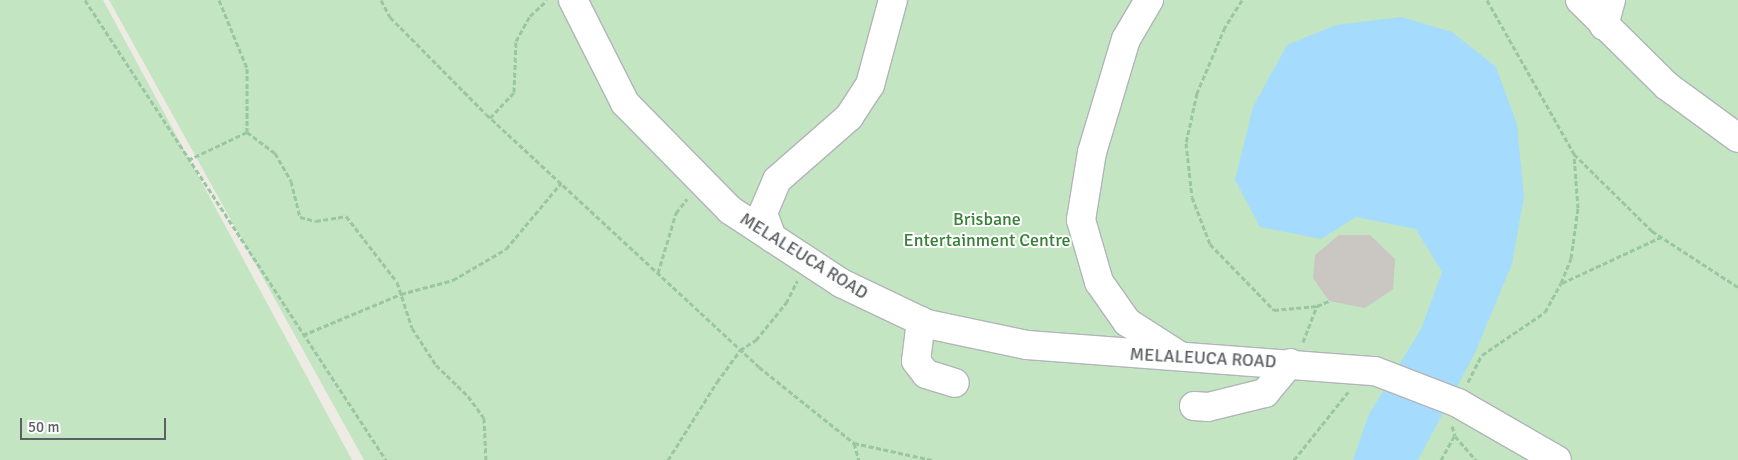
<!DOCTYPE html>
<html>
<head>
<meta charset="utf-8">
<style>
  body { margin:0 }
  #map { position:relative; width:1738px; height:460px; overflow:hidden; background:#eeebe4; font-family:Signika,sans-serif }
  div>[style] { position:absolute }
  .green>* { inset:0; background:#c3e5c1 }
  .water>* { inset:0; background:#a5dcfd }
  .building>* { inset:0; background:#cac6c1 }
  .path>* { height:3px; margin-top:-1.5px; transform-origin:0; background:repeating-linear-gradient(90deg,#9ac6a4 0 5px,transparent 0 7.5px) }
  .roads { filter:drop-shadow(1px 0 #b1b5b9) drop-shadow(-1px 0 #b1b5b9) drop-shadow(0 1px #b1b5b9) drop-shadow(0 -1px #b1b5b9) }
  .minor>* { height:28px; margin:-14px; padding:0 14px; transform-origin:14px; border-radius:14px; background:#fff }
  span { translate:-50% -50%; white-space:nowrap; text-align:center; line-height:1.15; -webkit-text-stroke:4px #fff; paint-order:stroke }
  .park-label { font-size:18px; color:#378136 }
  .street-label { font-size:18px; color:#5c6064 }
  .scale { position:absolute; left:20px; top:418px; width:146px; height:22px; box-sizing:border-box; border:2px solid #5c6064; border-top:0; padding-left:6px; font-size:15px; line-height:18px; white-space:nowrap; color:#5c6064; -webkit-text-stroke:4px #fff; paint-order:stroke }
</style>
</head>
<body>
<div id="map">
  <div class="green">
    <i style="clip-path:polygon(0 0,103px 0,352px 460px,0 460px)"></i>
    <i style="clip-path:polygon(109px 0,1738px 0,1738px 460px,364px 460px)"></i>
  </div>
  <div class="water">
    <i style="clip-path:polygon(1401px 17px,1452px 32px,1496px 67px,1517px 124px,1524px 197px,1512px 264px,1475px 353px,1418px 460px,1353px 460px,1369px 414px,1421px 329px,1442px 272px,1416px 229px,1356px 217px,1321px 239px,1260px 227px,1235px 180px,1253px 107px,1287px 45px,1336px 25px)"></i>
  </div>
  <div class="building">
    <i style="clip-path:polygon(1339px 235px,1370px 235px,1395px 259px,1393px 289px,1365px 308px,1329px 301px,1313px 278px,1315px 255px)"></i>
  </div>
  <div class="path">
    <i style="left:85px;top:0;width:550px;rotate:56.8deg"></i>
    <i style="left:219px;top:0;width:74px;rotate:67.6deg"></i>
    <i style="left:247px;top:68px;width:64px;rotate:90deg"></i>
    <i style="left:247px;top:132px;width:35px;rotate:37deg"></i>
    <i style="left:275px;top:153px;width:32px;rotate:60deg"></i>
    <i style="left:291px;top:181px;width:37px;rotate:76deg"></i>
    <i style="left:300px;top:217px;width:16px;rotate:14deg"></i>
    <i style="left:316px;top:221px;width:30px;rotate:-9deg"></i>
    <i style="left:346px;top:216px;width:83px;rotate:52.3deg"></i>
    <i style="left:397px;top:282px;width:48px;rotate:71.9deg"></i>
    <i style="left:412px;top:328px;width:44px;rotate:57deg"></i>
    <i style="left:436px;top:365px;width:45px;rotate:44.1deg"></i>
    <i style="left:468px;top:396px;width:27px;rotate:54deg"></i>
    <i style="left:484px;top:418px;width:42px;rotate:87.3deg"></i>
    <i style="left:381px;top:0;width:19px;rotate:62deg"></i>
    <i style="left:390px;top:17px;width:136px;rotate:45.3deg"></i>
    <i style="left:486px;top:114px;width:372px;rotate:42.8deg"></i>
    <i style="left:759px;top:367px;width:122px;rotate:38.7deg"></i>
    <i style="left:854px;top:443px;width:80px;rotate:12.3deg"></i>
    <i style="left:1242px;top:0;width:32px;rotate:122deg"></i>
    <i style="left:1225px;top:27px;width:72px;rotate:113deg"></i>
    <i style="left:1197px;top:93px;width:51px;rotate:102.4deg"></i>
    <i style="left:1186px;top:143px;width:54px;rotate:83.7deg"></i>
    <i style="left:1192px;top:197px;width:50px;rotate:69deg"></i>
    <i style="left:1210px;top:244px;width:92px;rotate:45.9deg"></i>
    <i style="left:1274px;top:310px;width:43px;rotate:-5.3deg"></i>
    <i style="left:1487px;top:0;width:177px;rotate:60.5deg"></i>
    <i style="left:1574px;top:154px;width:110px;rotate:44.6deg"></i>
    <i style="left:1652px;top:231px;width:103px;rotate:33.1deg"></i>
    <i style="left:490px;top:118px;width:35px;rotate:-47deg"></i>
    <i style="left:514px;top:92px;width:51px;rotate:-87.8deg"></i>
    <i style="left:516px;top:41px;width:29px;rotate:-61deg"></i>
    <i style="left:530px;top:16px;width:23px;rotate:-43deg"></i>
    <i style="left:188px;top:160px;width:65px;rotate:-25.4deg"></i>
    <i style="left:658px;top:273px;width:63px;rotate:-73.3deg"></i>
    <i style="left:676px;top:213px;width:18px;rotate:-52deg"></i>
    <i style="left:1562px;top:283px;width:109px;rotate:-24.9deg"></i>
    <i style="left:303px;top:335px;width:106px;rotate:-22.7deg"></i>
    <i style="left:401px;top:294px;width:54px;rotate:-15.1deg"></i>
    <i style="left:453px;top:280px;width:61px;rotate:-30.3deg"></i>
    <i style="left:506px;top:249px;width:86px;rotate:-50.2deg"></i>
    <i style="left:1303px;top:342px;width:39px;rotate:-69deg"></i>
    <i style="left:1317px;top:306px;width:13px;rotate:-23deg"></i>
    <i style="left:1468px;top:382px;width:30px;rotate:-63deg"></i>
    <i style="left:1482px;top:355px;width:76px;rotate:-34.3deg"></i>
    <i style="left:1545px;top:312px;width:33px;rotate:-61deg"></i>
    <i style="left:1561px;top:283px;width:27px;rotate:-68deg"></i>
    <i style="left:1571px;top:258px;width:50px;rotate:-82deg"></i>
    <i style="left:1578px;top:208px;width:53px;rotate:-94.3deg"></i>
    <i style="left:1452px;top:426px;width:10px;rotate:73deg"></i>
    <i style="left:1455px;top:436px;width:32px;rotate:49deg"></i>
    <i style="left:854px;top:443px;width:18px;rotate:74deg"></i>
    <i style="left:668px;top:460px;width:92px;rotate:-57.9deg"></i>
    <i style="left:717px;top:382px;width:39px;rotate:-54deg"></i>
    <i style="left:740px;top:350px;width:19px;rotate:-32deg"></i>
    <i style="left:756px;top:340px;width:48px;rotate:-51deg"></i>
    <i style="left:786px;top:303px;width:25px;rotate:-63deg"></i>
    <i style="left:1294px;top:460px;width:87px;rotate:-51.5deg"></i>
    <i style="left:1441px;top:460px;width:29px;rotate:-61deg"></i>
  </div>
  <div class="roads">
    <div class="minor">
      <i style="left:573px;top:0;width:115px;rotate:63.2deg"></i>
      <i style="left:625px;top:103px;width:150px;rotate:45.5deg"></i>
      <i style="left:730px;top:210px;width:133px;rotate:33.3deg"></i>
      <i style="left:841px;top:283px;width:95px;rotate:25.5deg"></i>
      <i style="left:927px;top:324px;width:102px;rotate:11.9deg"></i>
      <i style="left:1027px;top:345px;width:349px;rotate:4.3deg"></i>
      <i style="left:1375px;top:371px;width:89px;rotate:21.1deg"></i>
      <i style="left:1458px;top:403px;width:114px;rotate:29.9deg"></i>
      <i style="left:1149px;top:0;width:45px;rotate:120.5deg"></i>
      <i style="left:1126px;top:39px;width:118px;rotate:106.7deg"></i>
      <i style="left:1092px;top:152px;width:69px;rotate:99.2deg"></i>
      <i style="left:1081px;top:220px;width:65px;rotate:73.8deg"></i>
      <i style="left:1099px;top:282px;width:49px;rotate:55deg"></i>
      <i style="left:1127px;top:322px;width:63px;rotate:32.7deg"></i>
      <i style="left:1580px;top:0;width:122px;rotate:44.7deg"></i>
      <i style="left:1667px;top:86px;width:88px;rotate:36.2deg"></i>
      <i style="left:1604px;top:26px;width:27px;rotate:-75deg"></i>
      <i style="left:772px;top:238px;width:27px;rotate:-110deg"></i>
      <i style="left:763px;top:213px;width:36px;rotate:-67deg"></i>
      <i style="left:777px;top:180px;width:96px;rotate:-41.2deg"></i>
      <i style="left:849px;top:117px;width:38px;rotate:-57deg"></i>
      <i style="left:870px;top:85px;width:88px;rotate:-74.9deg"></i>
      <i style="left:921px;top:321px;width:40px;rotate:97.1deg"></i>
      <i style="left:916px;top:361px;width:16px;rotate:52deg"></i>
      <i style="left:926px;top:374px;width:30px;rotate:17deg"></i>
      <i style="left:1194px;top:406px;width:14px;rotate:4deg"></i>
      <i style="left:1208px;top:407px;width:59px;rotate:-13.8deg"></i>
      <i style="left:1265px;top:393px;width:39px;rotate:-50deg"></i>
    </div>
  </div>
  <div class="park-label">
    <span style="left:987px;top:230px">Brisbane<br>Entertainment Centre</span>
  </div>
  <div class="street-label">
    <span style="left:804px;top:256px;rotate:32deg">MELALEUCA ROAD</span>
    <span style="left:1203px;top:358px;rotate:3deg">MELALEUCA ROAD</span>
  </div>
  <div class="scale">50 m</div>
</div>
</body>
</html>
